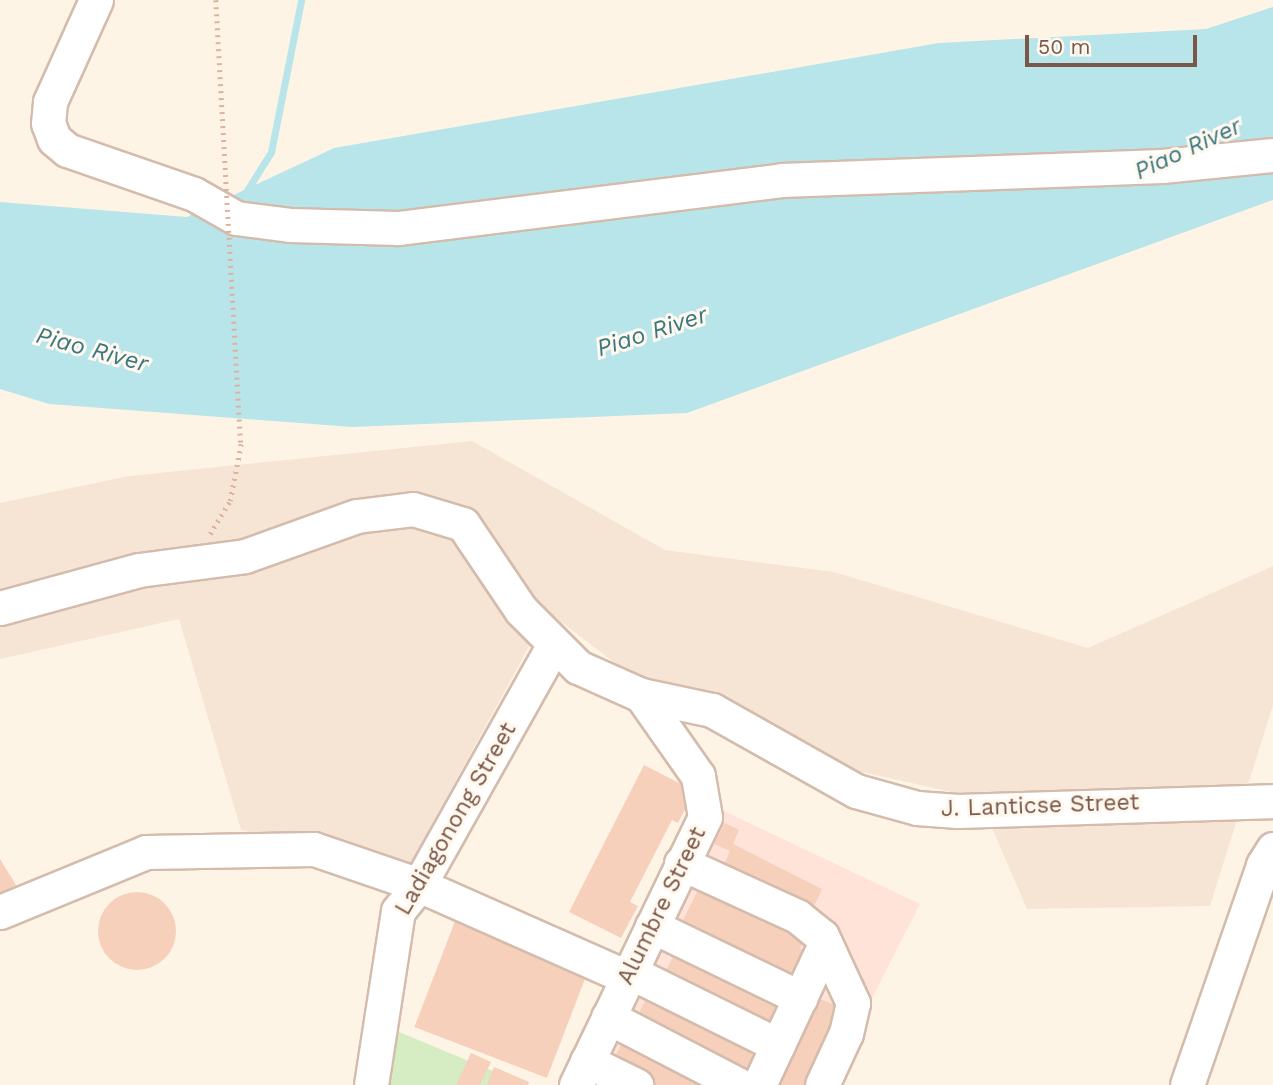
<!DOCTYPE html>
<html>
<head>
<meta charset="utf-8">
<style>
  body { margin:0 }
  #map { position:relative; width:1273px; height:1085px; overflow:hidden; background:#fef4e6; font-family:"Work Sans",sans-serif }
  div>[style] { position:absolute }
  .residential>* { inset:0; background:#f6e5d4 }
  .commercial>* { inset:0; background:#ffe3d9 }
  .green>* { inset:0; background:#d6edc3 }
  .water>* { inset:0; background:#b8e5ea }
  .stream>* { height:7px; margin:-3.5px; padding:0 3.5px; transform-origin:3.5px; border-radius:3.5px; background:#b8e5ea }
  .building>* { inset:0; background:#f6d0bb; transform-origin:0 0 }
  .round { border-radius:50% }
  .path>* { height:4.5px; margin-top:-2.25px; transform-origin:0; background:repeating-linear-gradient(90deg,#dbb39e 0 2px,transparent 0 7px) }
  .roads { filter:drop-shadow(2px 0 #d4bcad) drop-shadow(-2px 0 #d4bcad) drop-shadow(0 2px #d4bcad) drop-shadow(0 -2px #d4bcad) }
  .minor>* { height:33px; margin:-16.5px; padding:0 16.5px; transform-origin:16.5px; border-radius:16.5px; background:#fff }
  .path-bridge>* { height:4.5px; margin-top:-2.25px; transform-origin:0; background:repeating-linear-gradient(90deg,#dbb39e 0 2px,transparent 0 7px) }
  span { translate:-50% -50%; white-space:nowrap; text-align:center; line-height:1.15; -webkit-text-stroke:6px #fff8ee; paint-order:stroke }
  .street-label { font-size:23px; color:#7a5748 }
  .water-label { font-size:24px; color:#3a7881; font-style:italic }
  .scale { position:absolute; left:1025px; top:35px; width:172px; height:32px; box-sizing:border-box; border:4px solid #7a5748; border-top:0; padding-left:9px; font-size:21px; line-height:24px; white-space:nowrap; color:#7a5748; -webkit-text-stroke:5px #fff8ee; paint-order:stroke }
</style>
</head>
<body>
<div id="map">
  <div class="residential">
    <i style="clip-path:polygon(472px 441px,665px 550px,834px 572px,1088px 648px,1273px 566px,1273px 705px,1210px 906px,1027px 909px,979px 798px,835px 766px,636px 679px,548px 612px,409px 866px,241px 830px,179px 619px,0 659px,0 503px,129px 476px)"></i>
  </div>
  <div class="commercial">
    <i style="clip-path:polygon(722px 810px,920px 904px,828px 1085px,589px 1085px)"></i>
  </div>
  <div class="green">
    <i style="clip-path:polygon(392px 1029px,526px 1085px,385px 1085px)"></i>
  </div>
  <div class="water">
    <i style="clip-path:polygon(1273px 7px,1273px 200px,687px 413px,352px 427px,49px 404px,0 389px,0 202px,187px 217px,334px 148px,939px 43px,1206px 29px)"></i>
  </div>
  <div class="stream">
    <i style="left:244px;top:195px;width:51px;rotate:-57.9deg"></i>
    <i style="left:271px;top:152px;width:155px;rotate:-78.8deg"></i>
  </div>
  <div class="building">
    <i style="clip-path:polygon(644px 765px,695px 791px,678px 823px,672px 820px,630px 902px,638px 906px,621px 938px,569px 912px)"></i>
    <i style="clip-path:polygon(725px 823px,739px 830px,733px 844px,822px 889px,812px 911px,721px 872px,730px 851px,714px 844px)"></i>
    <i style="clip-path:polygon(0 859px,16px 885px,0 894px)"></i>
    <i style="clip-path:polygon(704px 878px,808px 931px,800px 948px,808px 953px,791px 985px,679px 928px)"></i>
    <i class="round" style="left:98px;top:892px;width:78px;height:78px"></i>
    <i style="left:457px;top:916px;width:142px;height:119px;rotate:21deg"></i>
    <i style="left:678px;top:947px;width:120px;height:32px;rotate:27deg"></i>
    <i style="left:651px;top:989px;width:125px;height:41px;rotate:27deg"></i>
    <i style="clip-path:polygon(818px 998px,845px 1009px,811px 1085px,779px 1085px)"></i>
    <i style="clip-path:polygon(628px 1032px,729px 1085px,656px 1085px,612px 1062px)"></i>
    <i style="clip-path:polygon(471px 1053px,491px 1062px,480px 1085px,456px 1085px)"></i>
    <i style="clip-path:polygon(494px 1067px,529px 1082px,528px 1085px,487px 1085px)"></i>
  </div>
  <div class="path">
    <i style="left:210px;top:534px;width:39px;rotate:-59deg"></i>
    <i style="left:230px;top:501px;width:58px;rotate:-79.1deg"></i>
  </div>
  <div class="roads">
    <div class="minor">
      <i style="left:96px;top:0;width:112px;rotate:114.3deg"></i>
      <i style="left:50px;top:102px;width:21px;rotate:95deg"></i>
      <i style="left:48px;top:123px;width:17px;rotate:69deg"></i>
      <i style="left:54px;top:139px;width:17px;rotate:40deg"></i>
      <i style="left:67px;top:150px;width:134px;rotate:19.1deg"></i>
      <i style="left:194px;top:194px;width:48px;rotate:29.7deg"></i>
      <i style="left:236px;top:218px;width:54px;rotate:7.4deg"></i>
      <i style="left:290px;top:225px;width:108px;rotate:1.6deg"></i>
      <i style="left:398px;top:228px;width:386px;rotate:-7.1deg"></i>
      <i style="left:781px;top:180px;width:381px;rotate:-2.1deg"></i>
      <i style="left:1162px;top:166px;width:112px;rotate:-5.7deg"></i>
      <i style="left:0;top:608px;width:144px;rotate:-15.3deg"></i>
      <i style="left:139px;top:570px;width:107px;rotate:-7.5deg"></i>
      <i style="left:245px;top:556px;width:119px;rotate:-19.7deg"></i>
      <i style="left:357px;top:516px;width:56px;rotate:-7.1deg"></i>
      <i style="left:413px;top:509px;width:52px;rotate:16.7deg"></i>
      <i style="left:463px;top:524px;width:104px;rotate:56deg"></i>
      <i style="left:521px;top:610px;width:81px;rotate:45deg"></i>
      <i style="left:578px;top:667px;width:69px;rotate:24deg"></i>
      <i style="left:641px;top:695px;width:73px;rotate:11.9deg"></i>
      <i style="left:712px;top:710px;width:165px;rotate:29.4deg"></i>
      <i style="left:856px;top:791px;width:63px;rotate:15.6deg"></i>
      <i style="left:917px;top:808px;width:41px;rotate:4.2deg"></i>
      <i style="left:958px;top:811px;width:315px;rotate:-1.8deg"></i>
      <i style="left:681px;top:863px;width:128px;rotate:24.6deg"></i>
      <i style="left:797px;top:916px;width:32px;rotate:39deg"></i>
      <i style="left:822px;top:936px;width:74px;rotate:65.2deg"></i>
      <i style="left:853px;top:1003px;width:31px;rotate:103deg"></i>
      <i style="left:846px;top:1033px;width:57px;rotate:114.8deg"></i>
      <i style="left:0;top:912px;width:158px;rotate:-22.3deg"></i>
      <i style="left:146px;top:852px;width:168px;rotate:-1deg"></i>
      <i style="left:314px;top:849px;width:111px;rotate:18.9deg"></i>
      <i style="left:419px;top:885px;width:227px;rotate:23.9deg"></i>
      <i style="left:652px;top:926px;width:165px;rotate:25.8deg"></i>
      <i style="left:630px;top:972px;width:165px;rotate:26.3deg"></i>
      <i style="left:608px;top:1017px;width:148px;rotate:27.4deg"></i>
      <i style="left:587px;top:1061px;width:55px;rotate:26.1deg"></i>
      <i style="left:371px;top:1085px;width:176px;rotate:-81.2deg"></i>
      <i style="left:398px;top:911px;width:33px;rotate:-51deg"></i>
      <i style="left:419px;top:885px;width:276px;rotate:-60.7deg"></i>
      <i style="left:576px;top:1085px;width:297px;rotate:-64.3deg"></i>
      <i style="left:705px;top:817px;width:42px;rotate:-99.7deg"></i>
      <i style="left:698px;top:776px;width:99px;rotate:-125.1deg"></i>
      <i style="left:759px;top:1085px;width:156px;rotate:-64.9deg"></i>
      <i style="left:1187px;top:1085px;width:233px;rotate:-70.9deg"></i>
      <i style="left:1263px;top:865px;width:19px;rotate:-58deg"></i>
    </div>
  </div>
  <div class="path-bridge">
    <i style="left:216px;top:0;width:445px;rotate:86.8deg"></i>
  </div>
  <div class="street-label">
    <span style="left:1040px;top:806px;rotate:-2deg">J. Lanticse Street</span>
    <span style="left:456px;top:819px;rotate:-60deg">Ladiagonong Street</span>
    <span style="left:662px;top:906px;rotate:-64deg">Alumbre Street</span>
  </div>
  <div class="water-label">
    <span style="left:1188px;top:149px;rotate:-25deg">Piao River</span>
    <span style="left:652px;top:332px;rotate:-18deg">Piao River</span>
    <span style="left:92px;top:350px;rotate:15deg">Piao River</span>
  </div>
  <div class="scale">50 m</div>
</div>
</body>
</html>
